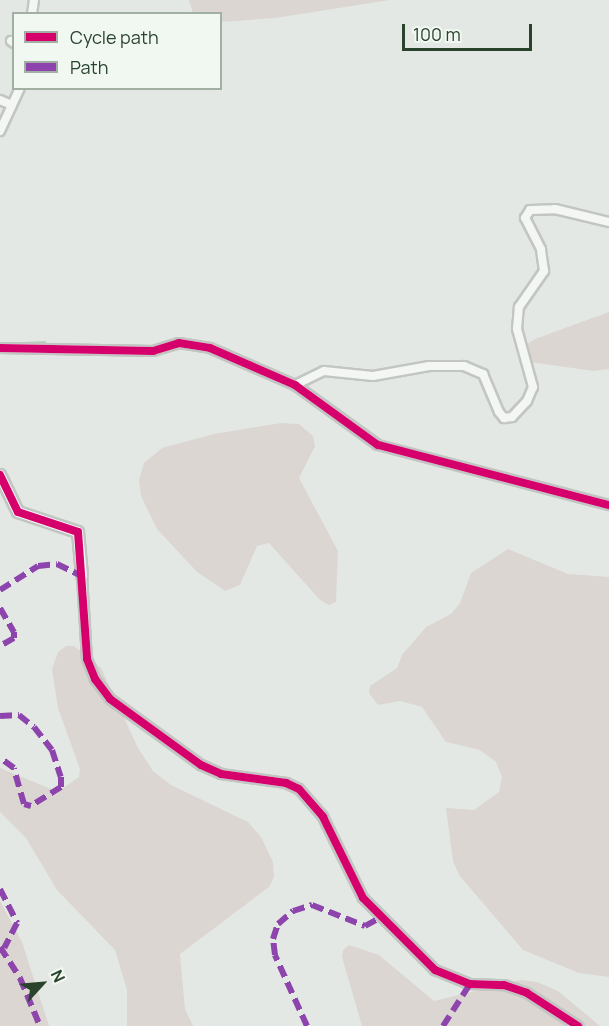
<!DOCTYPE html>
<html>
<head>
<meta charset="utf-8">
<style>
  body { margin:0 }
  #map { position:relative; width:609px; height:1026px; overflow:hidden; background:#e4e8e4; font-family:Manrope,sans-serif }
  div>[style] { position:absolute }
  .green>* { inset:0; background:#dbd6d2 }
  .stream>* { height:2px; margin:-1px; padding:0 1px; transform-origin:1px; border-radius:1px; background:#b2d4b3 }
  .roads { filter:drop-shadow(2px 0 #c2c6c2) drop-shadow(-2px 0 #c2c6c2) drop-shadow(0 2px #c2c6c2) drop-shadow(0 -2px #c2c6c2) }
  .street>* { height:8px; margin:-4px; padding:0 4px; transform-origin:4px; border-radius:4px; background:#f3f6f3 }
  .secondary>* { height:10px; margin:-5px; padding:0 5px; transform-origin:5px; border-radius:5px; background:#f7f7f7 }
  .quiet>* { height:6px; margin-top:-3px; transform-origin:0; background:repeating-linear-gradient(90deg,#8e44ad 0 12px,transparent 0 18px) }
  .cycleway>* { height:8px; margin:-4px; padding:0 4px; transform-origin:4px; border-radius:4px; background:#d6006c }
  span { translate:-50% -50%; white-space:nowrap; text-align:center; line-height:1.15; -webkit-text-stroke:4.5px #f1f8f2; paint-order:stroke }
  .legend { position:absolute; left:12px; top:12px; width:210px; height:78px; box-sizing:border-box; background:#f1f8f2; border:2px solid #a1b0a3; margin:0; padding:8px 10px; list-style:none; font-size:18px; color:#2a432d }
  .legend li { display:flex; align-items:center; gap:12px; height:30px }
  .legend b { width:30px; border:2px solid #a1b0a3 }
  .north { position:absolute; left:12px; top:954px; width:60px; height:60px; -webkit-text-stroke:4px #f1f8f2; paint-order:stroke; rotate:64deg; font-size:16px; font-weight:700; line-height:24px; text-align:center; color:#2a432d }
  .north::after { content:''; display:block; margin:auto; width:21px; height:27px; background:#2a432d; clip-path:polygon(50% 0,100% 100%,50% 72%,0 100%) }
  .scale { position:absolute; left:402px; top:24px; width:130px; height:27px; box-sizing:border-box; border:3px solid #2a432d; border-top:0; padding-left:8px; font-size:18px; line-height:21px; white-space:nowrap; color:#2a432d; -webkit-text-stroke:4px #f1f8f2; paint-order:stroke }
</style>
</head>
<body>
<div id="map">
  <div class="green">
    <i style="clip-path:polygon(189px 0,390px 0,275px 18px,221px 22px,220px 14px,193px 13px)"></i>
    <i style="clip-path:polygon(609px 312px,609px 369px,594px 371px,522px 361px,524px 346px,535px 339px)"></i>
    <i style="clip-path:polygon(281px 423px,299px 424px,313px 436px,315px 446px,299px 478px,338px 551px,336px 602px,329px 605px,320px 600px,269px 543px,257px 546px,240px 585px,225px 591px,197px 572px,157px 529px,141px 496px,139px 480px,144px 463px,162px 448px,214px 434px)"></i>
    <i style="clip-path:polygon(508px 549px,568px 574px,609px 577px,609px 977px,579px 973px,523px 950px,459px 875px,453px 861px,446px 808px,474px 810px,499px 792px,502px 777px,496px 762px,480px 750px,446px 742px,422px 707px,400px 701px,378px 705px,369px 693px,370px 686px,397px 668px,402px 655px,426px 627px,451px 614px,460px 603px,471px 573px)"></i>
    <i style="clip-path:polygon(66px 646px,74px 646px,101px 668px,138px 748px,153px 771px,171px 785px,248px 822px,261px 837px,273px 862px,274px 877px,269px 887px,180px 954px,185px 1009px,193px 1026px,127px 1026px,127px 990px,115px 950px,57px 890px,26px 838px,0 812px,0 768px,51px 789px,62px 789px,79px 777px,80px 769px,58px 708px,52px 669px,58px 652px)"></i>
    <i style="clip-path:polygon(0 901px,22px 942px,49px 1026px,0 1026px)"></i>
    <i style="clip-path:polygon(349px 945px,379px 955px,434px 1001px,521px 980px,537px 982px,558px 991px,600px 1026px,362px 1026px,342px 957px,343px 950px)"></i>
  </div>
  <div class="stream">
    <i style="left:0;top:344px;width:45px;rotate:-2.5deg"></i>
  </div>
  <div class="roads">
    <div class="street">
      <i style="left:32px;top:14px;width:14px;rotate:-82deg"></i>
      <i style="left:11px;top:41px;width:4px;rotate:34deg"></i>
      <i style="left:0;top:100px;width:13px;rotate:23deg"></i>
      <i style="left:0;top:131px;width:47px;rotate:-65.1deg"></i>
      <i style="left:0;top:348px;width:153px;rotate:1.1deg"></i>
      <i style="left:153px;top:351px;width:27px;rotate:-17deg"></i>
      <i style="left:179px;top:343px;width:31px;rotate:9deg"></i>
      <i style="left:210px;top:348px;width:93px;rotate:23.5deg"></i>
      <i style="left:295px;top:385px;width:102px;rotate:35.9deg"></i>
      <i style="left:378px;top:445px;width:239px;rotate:14.6deg"></i>
      <i style="left:295px;top:385px;width:32px;rotate:-26deg"></i>
      <i style="left:324px;top:371px;width:49px;rotate:5.8deg"></i>
      <i style="left:373px;top:376px;width:57px;rotate:-10.1deg"></i>
      <i style="left:429px;top:366px;width:35px"></i>
      <i style="left:464px;top:366px;width:21px;rotate:23deg"></i>
      <i style="left:483px;top:374px;width:41px;rotate:67.2deg"></i>
      <i style="left:499px;top:412px;width:8px;rotate:50deg"></i>
      <i style="left:504px;top:418px;width:8px;rotate:-7deg"></i>
      <i style="left:512px;top:417px;width:22px;rotate:-47deg"></i>
      <i style="left:527px;top:401px;width:15px;rotate:-67deg"></i>
      <i style="left:533px;top:387px;width:60px;rotate:-105.4deg"></i>
      <i style="left:517px;top:329px;width:22px;rotate:-85deg"></i>
      <i style="left:519px;top:307px;width:44px;rotate:-55.2deg"></i>
      <i style="left:544px;top:271px;width:22px;rotate:-98deg"></i>
      <i style="left:541px;top:249px;width:35px;rotate:-117deg"></i>
      <i style="left:525px;top:218px;width:9px;rotate:-58deg"></i>
      <i style="left:530px;top:210px;width:25px;rotate:-2deg"></i>
      <i style="left:555px;top:209px;width:56px;rotate:13.5deg"></i>
      <i style="left:82px;top:576px;width:83px;rotate:86.6deg"></i>
      <i style="left:87px;top:659px;width:22px;rotate:68deg"></i>
      <i style="left:95px;top:679px;width:25px;rotate:53deg"></i>
      <i style="left:110px;top:699px;width:112px;rotate:36deg"></i>
      <i style="left:201px;top:765px;width:22px;rotate:24deg"></i>
      <i style="left:221px;top:774px;width:66px;rotate:7.9deg"></i>
      <i style="left:286px;top:783px;width:14px;rotate:25deg"></i>
      <i style="left:299px;top:789px;width:37px;rotate:49deg"></i>
      <i style="left:323px;top:817px;width:90px;rotate:63.7deg"></i>
      <i style="left:363px;top:898px;width:102px;rotate:45deg"></i>
      <i style="left:435px;top:970px;width:38px;rotate:22deg"></i>
      <i style="left:470px;top:984px;width:34px;rotate:2deg"></i>
      <i style="left:504px;top:985px;width:24px;rotate:19deg"></i>
      <i style="left:527px;top:993px;width:61px;rotate:32.9deg"></i>
    </div>
    <div class="secondary">
      <i style="left:0;top:475px;width:41px;rotate:64.1deg"></i>
      <i style="left:18px;top:512px;width:63px;rotate:18.4deg"></i>
      <i style="left:78px;top:532px;width:44px;rotate:84.8deg"></i>
    </div>
  </div>
  <div class="quiet">
    <i style="left:0;top:590px;width:45px;rotate:-32.3deg"></i>
    <i style="left:38px;top:566px;width:19px;rotate:-6deg"></i>
    <i style="left:57px;top:564px;width:28px;rotate:26deg"></i>
    <i style="left:0;top:608px;width:28px;rotate:60deg"></i>
    <i style="left:14px;top:632px;width:6px;rotate:90deg"></i>
    <i style="left:14px;top:638px;width:16px;rotate:150deg"></i>
    <i style="left:0;top:716px;width:19px;rotate:-3deg"></i>
    <i style="left:19px;top:715px;width:19px;rotate:39deg"></i>
    <i style="left:34px;top:727px;width:29px;rotate:52deg"></i>
    <i style="left:52px;top:750px;width:28px;rotate:72deg"></i>
    <i style="left:61px;top:777px;width:10px;rotate:90deg"></i>
    <i style="left:61px;top:787px;width:36px;rotate:148deg"></i>
    <i style="left:31px;top:806px;width:7px;rotate:-164deg"></i>
    <i style="left:24px;top:804px;width:37px;rotate:-106deg"></i>
    <i style="left:14px;top:768px;width:17px;rotate:-144deg"></i>
    <i style="left:0;top:889px;width:38px;rotate:63deg"></i>
    <i style="left:17px;top:923px;width:28px;rotate:117deg"></i>
    <i style="left:0;top:947px;width:37px;rotate:57deg"></i>
    <i style="left:20px;top:978px;width:52px;rotate:67.4deg"></i>
    <i style="left:307px;top:1026px;width:78px;rotate:-114.3deg"></i>
    <i style="left:275px;top:955px;width:16px;rotate:-97deg"></i>
    <i style="left:273px;top:939px;width:16px;rotate:-72deg"></i>
    <i style="left:278px;top:924px;width:20px;rotate:-41deg"></i>
    <i style="left:293px;top:911px;width:20px;rotate:-18deg"></i>
    <i style="left:312px;top:905px;width:57px;rotate:21.6deg"></i>
    <i style="left:365px;top:926px;width:18px;rotate:-29deg"></i>
    <i style="left:443px;top:1026px;width:50px;rotate:-57.3deg"></i>
  </div>
  <div class="cycleway">
    <i style="left:0;top:348px;width:153px;rotate:1.1deg"></i>
    <i style="left:153px;top:351px;width:27px;rotate:-17deg"></i>
    <i style="left:179px;top:343px;width:31px;rotate:9deg"></i>
    <i style="left:210px;top:348px;width:93px;rotate:23.5deg"></i>
    <i style="left:295px;top:385px;width:102px;rotate:35.9deg"></i>
    <i style="left:378px;top:445px;width:239px;rotate:14.6deg"></i>
    <i style="left:0;top:475px;width:41px;rotate:64.1deg"></i>
    <i style="left:18px;top:512px;width:63px;rotate:18.4deg"></i>
    <i style="left:78px;top:532px;width:127px;rotate:85.9deg"></i>
    <i style="left:87px;top:659px;width:22px;rotate:68deg"></i>
    <i style="left:95px;top:679px;width:25px;rotate:53deg"></i>
    <i style="left:110px;top:699px;width:112px;rotate:36deg"></i>
    <i style="left:201px;top:765px;width:22px;rotate:24deg"></i>
    <i style="left:221px;top:774px;width:66px;rotate:7.9deg"></i>
    <i style="left:286px;top:783px;width:14px;rotate:25deg"></i>
    <i style="left:299px;top:789px;width:37px;rotate:49deg"></i>
    <i style="left:323px;top:817px;width:90px;rotate:63.7deg"></i>
    <i style="left:363px;top:898px;width:102px;rotate:45deg"></i>
    <i style="left:435px;top:970px;width:38px;rotate:22deg"></i>
    <i style="left:470px;top:984px;width:34px;rotate:2deg"></i>
    <i style="left:504px;top:985px;width:24px;rotate:19deg"></i>
    <i style="left:527px;top:993px;width:61px;rotate:32.9deg"></i>
  </div>
  <ul class="legend">
  <li><b style="height:8px;background:#d6006c"></b>Cycle path</li>
  <li><b style="height:8px;background:#8e44ad"></b>Path</li>
  </ul>
  <div class="north">N</div>
  <div class="scale">100 m</div>
</div>
</body>
</html>
